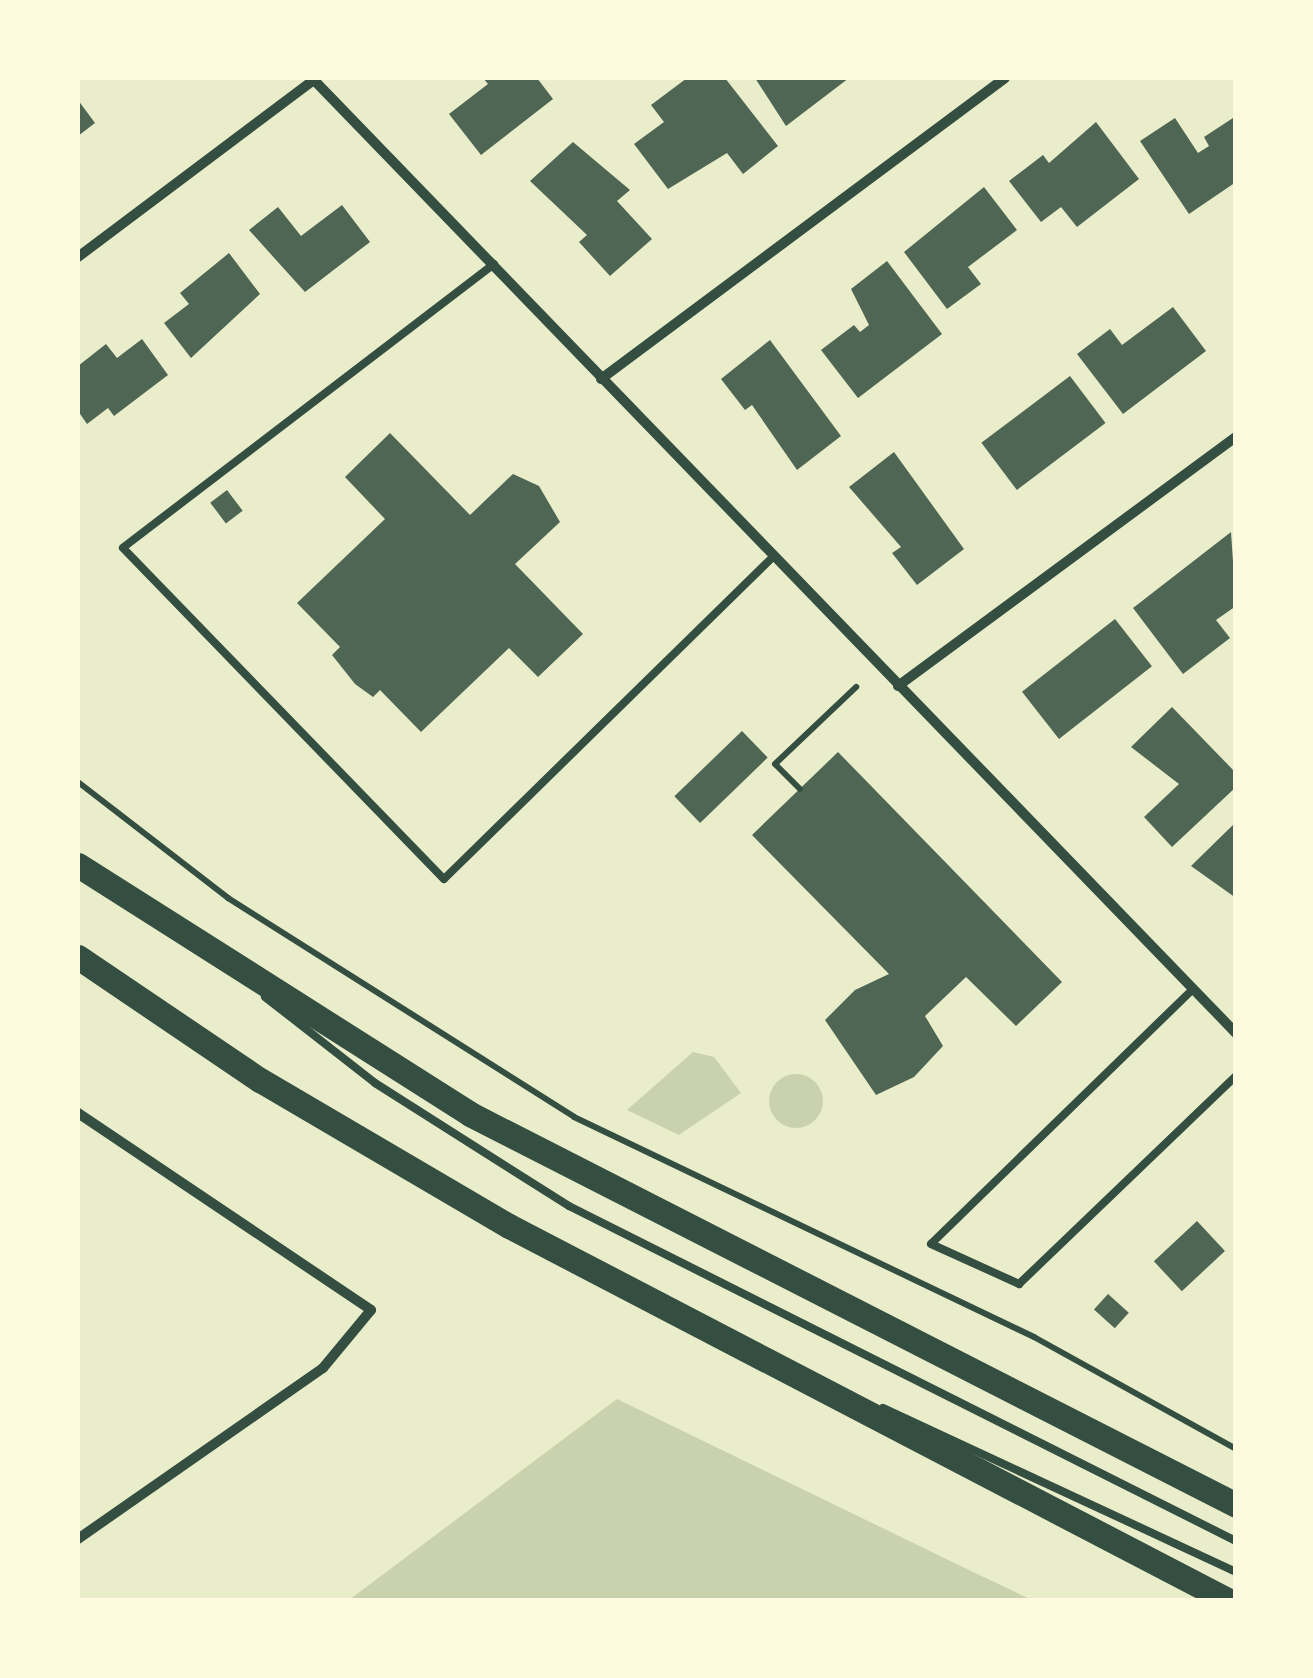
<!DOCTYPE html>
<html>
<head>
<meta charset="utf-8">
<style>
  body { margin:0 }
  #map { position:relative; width:1313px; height:1678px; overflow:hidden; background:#e9edc9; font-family:"Sofia Sans Condensed",sans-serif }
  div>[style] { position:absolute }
  .green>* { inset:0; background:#cad2ad }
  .round { border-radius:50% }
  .building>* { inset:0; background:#4f6655; transform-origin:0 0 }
  .path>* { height:6px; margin:-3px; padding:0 3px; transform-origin:3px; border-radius:3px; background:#344e41 }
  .service>* { height:8px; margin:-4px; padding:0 4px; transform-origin:4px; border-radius:4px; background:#344e41 }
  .minor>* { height:10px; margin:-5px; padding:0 5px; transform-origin:5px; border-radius:5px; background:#344e41 }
  .primary>* { height:25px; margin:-12.5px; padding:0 12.5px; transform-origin:12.5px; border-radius:12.5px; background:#344e41 }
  span { translate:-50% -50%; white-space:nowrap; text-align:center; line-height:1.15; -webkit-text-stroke:10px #fefae0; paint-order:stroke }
  .frame { position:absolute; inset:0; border:80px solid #fefae0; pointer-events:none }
</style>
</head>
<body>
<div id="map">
  <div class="green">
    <i style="clip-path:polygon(693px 1052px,714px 1057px,741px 1093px,679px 1135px,627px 1110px)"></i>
    <i class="round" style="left:769px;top:1074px;width:54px;height:54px"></i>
    <i style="clip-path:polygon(617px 1399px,973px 1572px,1032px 1600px,349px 1600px)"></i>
  </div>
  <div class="building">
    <i style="clip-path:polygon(483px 78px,537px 78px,553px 99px,481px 155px,449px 114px,488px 84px)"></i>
    <i style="clip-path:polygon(687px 78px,725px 78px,778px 146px,743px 174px,727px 153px,668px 189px,634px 144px,664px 122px,651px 105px)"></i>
    <i style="clip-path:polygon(755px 78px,849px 78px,786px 126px)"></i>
    <i style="clip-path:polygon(78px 100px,95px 123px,78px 136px)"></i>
    <i style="clip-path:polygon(1236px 116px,1236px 182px,1189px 214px,1140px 141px,1175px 118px,1198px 153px,1209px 146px,1204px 137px)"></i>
    <i style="clip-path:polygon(1096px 122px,1139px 179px,1077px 227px,1061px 207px,1041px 222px,1009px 181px,1043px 155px,1049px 163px)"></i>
    <i style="clip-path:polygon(573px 142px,630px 190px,617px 201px,652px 239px,610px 276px,579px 242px,587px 235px,530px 181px)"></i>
    <i style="clip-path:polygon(984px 187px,1017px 230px,968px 267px,981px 284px,947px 309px,904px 252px)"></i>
    <i style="clip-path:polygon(342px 205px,370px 242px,305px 292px,249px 230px,278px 207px,301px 236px)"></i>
    <i style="clip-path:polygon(229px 253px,260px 294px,191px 358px,164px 323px,189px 304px,180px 293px)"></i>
    <i style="clip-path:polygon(887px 261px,942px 334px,858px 398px,821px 350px,854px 325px,860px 332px,869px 325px,851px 289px)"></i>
    <i style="clip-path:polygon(1173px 307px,1206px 351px,1123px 414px,1077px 354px,1110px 329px,1122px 345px)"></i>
    <i style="clip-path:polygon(142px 339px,168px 375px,114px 416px,108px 408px,87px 424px,78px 411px,78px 366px,106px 344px,117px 358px)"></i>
    <i style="clip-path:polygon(770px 340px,841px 436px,797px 470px,752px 405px,745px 410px,721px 379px)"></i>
    <i style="left:1070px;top:376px;width:59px;height:111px;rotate:53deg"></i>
    <i style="clip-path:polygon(390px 433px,470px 515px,513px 474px,539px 486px,560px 522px,515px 564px,583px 634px,538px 677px,509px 648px,421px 732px,380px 690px,373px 697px,355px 684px,332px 655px,340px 647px,297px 603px,385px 519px,345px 477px)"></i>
    <i style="clip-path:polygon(894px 452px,964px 549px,917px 585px,892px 553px,901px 547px,849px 487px)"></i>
    <i style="left:227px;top:490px;width:26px;height:21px;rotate:53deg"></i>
    <i style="clip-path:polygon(1231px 532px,1236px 606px,1216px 620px,1230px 638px,1183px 674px,1133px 608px)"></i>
    <i style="left:1115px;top:619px;width:60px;height:118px;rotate:52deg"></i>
    <i style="clip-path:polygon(1172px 707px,1236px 773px,1236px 787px,1172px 847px,1144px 817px,1179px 784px,1131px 747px)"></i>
    <i style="left:742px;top:731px;width:37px;height:94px;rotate:46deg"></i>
    <i style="clip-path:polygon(838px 752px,1062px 982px,1016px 1026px,966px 977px,925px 1016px,943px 1046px,914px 1077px,876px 1095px,825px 1020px,855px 990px,889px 974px,752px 835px)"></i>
    <i style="clip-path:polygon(1236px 822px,1236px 898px,1191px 866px)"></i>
    <i style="left:1197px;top:1221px;width:41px;height:59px;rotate:47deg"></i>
    <i style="left:1108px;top:1294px;width:28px;height:21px;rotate:42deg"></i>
  </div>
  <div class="path">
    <i style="left:78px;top:782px;width:190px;rotate:37.7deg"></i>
    <i style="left:228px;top:898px;width:409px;rotate:32.3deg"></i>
    <i style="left:574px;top:1117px;width:510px;rotate:25.56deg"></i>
    <i style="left:1034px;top:1337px;width:231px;rotate:29deg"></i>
    <i style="left:800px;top:789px;width:35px;rotate:-135deg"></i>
    <i style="left:775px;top:764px;width:112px;rotate:-43.5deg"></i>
  </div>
  <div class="service">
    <i style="left:494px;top:264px;width:467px;rotate:142.6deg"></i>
    <i style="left:123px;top:548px;width:461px;rotate:45.9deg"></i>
    <i style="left:444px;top:879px;width:462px;rotate:-44.4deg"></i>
    <i style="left:1192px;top:990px;width:364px;rotate:135.8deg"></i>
    <i style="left:931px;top:1244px;width:97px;rotate:24.4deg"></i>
    <i style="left:1019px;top:1284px;width:301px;rotate:-43.8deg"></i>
    <i style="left:265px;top:997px;width:140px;rotate:38deg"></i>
    <i style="left:375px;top:1083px;width:230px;rotate:32.4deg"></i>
    <i style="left:569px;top:1206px;width:746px;rotate:26.67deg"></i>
    <i style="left:883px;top:1408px;width:389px;rotate:24.9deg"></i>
  </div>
  <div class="minor">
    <i style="left:312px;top:78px;width:1329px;rotate:45.95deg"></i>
    <i style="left:78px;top:257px;width:298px;rotate:-36.9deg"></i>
    <i style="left:601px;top:379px;width:504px;rotate:-36.69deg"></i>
    <i style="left:898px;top:686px;width:420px;rotate:-36.4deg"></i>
    <i style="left:78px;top:1113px;width:353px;rotate:33.9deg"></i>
    <i style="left:371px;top:1310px;width:75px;rotate:129.6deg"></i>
    <i style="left:323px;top:1368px;width:299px;rotate:145.1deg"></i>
  </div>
  <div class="primary">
    <i style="left:78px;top:865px;width:464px;rotate:32.4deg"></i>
    <i style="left:470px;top:1114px;width:860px;rotate:27.04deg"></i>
    <i style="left:78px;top:957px;width:220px;rotate:34.1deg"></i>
    <i style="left:260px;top:1080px;width:289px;rotate:30.4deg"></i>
    <i style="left:509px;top:1226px;width:810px;rotate:27.51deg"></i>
  </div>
  <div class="frame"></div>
</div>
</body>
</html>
